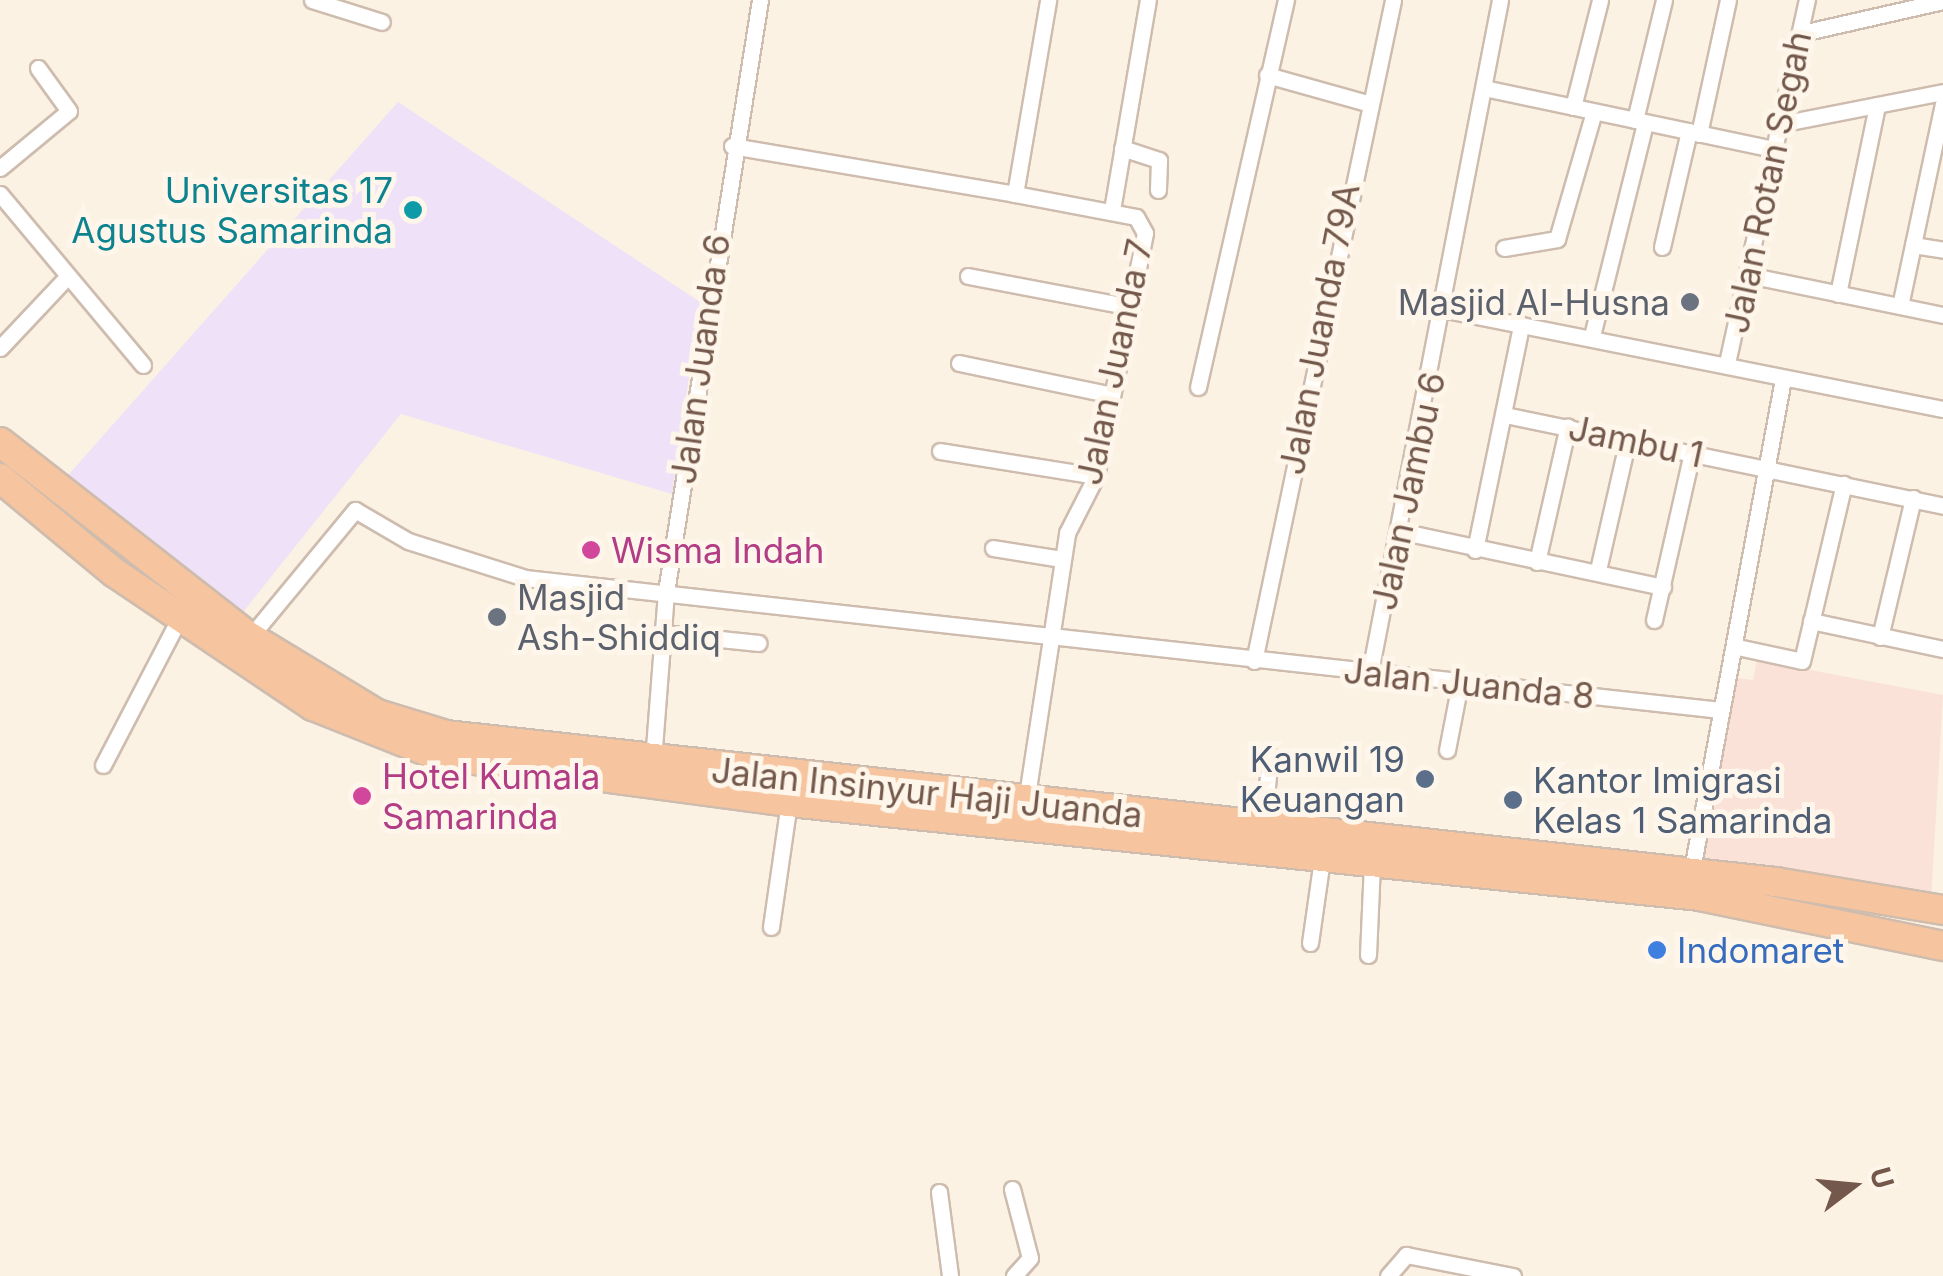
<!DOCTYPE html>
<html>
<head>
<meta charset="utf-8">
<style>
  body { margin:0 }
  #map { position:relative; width:1943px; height:1276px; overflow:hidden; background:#fbf2e4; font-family:Inter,sans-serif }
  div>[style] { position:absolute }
  .commercial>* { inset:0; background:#fbe2d8 }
  .education>* { inset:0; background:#efe1f8 }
  .roads { filter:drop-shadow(2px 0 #cebcae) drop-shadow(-2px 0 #cebcae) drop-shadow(0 2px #cebcae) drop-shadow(0 -2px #cebcae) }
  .minor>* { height:15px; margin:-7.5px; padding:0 7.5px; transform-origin:7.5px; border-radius:7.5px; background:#fff }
  .trunk>* { height:28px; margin:-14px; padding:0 14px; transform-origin:14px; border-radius:14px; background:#f6c49e }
  .dots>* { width:28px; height:28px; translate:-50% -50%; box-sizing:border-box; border:5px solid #fef6ea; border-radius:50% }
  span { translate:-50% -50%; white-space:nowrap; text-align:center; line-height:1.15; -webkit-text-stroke:10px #fef6ea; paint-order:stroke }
  .street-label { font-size:35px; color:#73584b }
  .culture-label { font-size:35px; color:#0d838f }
  .right { translate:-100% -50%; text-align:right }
  .worship-label { font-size:35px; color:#5b616d }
  .left { translate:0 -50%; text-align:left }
  .hotel-label { font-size:35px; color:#b23c85 }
  .service-label { font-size:35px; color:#4e5e75 }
  .shop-label { font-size:35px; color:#366cbe }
  .north { position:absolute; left:1803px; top:1136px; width:100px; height:100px; -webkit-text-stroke:8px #fef6ea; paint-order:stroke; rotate:74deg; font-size:28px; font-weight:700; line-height:40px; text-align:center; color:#73584b }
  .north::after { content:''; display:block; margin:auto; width:35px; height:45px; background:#73584b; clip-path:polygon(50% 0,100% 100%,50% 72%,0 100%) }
</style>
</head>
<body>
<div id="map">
  <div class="commercial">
    <i style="clip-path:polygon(1757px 660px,1943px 695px,1931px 901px,1698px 864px,1730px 677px,1753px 680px)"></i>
  </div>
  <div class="education">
    <i style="clip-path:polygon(398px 102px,700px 302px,672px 494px,401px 414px,243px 612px,63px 481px)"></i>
  </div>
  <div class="roads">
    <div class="minor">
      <i style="left:312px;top:0;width:73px;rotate:17.4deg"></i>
      <i style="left:1802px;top:33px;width:145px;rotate:-12.8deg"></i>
      <i style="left:1267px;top:75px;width:101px;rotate:15.6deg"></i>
      <i style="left:1484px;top:88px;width:301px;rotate:11.9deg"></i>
      <i style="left:1573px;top:107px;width:110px;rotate:-75.8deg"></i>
      <i style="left:1635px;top:120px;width:123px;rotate:-76.4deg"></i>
      <i style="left:1785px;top:123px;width:161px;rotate:-11.1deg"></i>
      <i style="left:1699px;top:134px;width:137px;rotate:-77.8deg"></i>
      <i style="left:732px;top:146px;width:287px;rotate:9.6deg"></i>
      <i style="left:1122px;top:148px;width:39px;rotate:18deg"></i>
      <i style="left:1159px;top:160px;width:30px;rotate:92deg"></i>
      <i style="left:0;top:168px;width:89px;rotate:-39.6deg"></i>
      <i style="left:69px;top:111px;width:53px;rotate:-125.8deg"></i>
      <i style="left:0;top:194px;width:223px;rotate:50.1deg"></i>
      <i style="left:1112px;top:210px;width:213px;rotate:-80.3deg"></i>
      <i style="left:1913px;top:245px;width:30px;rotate:9deg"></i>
      <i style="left:1662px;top:247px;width:119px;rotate:-76.9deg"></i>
      <i style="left:1504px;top:248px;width:54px;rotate:-9.6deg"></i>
      <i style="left:1557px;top:239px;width:132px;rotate:-73.8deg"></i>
      <i style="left:1748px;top:275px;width:199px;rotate:11.6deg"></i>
      <i style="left:968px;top:276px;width:167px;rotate:10.7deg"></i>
      <i style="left:1838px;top:294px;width:193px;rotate:-78.3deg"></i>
      <i style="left:1900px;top:306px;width:207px;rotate:-78deg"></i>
      <i style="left:1446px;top:310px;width:507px;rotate:11.27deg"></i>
      <i style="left:1592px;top:336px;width:219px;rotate:-76deg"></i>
      <i style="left:0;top:348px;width:95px;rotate:-46.7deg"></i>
      <i style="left:959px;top:363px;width:156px;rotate:11.8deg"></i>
      <i style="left:1727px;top:363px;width:372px;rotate:-77.6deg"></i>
      <i style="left:1198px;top:387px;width:397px;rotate:-77.2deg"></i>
      <i style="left:1505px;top:415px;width:447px;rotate:11.7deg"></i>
      <i style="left:940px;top:451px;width:158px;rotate:9.1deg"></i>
      <i style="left:1399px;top:531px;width:270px;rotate:12deg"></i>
      <i style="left:993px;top:548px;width:70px;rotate:9.1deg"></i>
      <i style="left:1475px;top:550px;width:230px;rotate:-78.4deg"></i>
      <i style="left:1537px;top:562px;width:139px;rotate:-77.2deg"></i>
      <i style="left:1598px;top:570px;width:134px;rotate:-77.1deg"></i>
      <i style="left:1654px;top:620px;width:171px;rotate:-77.2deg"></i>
      <i style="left:1811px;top:621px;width:135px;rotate:12deg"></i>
      <i style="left:663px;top:633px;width:96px;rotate:6deg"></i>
      <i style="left:250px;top:637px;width:165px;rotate:-50.4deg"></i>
      <i style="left:355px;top:510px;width:61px;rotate:30.3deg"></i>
      <i style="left:408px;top:541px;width:123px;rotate:17.5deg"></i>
      <i style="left:525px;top:578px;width:1203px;rotate:6.3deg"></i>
      <i style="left:1880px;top:637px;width:143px;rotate:-76.6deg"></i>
      <i style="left:1742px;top:648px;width:61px;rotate:12.2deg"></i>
      <i style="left:1802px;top:661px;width:182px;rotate:-76.7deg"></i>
      <i style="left:1254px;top:661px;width:675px;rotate:-78.12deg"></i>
      <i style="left:1370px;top:672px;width:684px;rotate:-79.05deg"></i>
      <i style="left:1447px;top:750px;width:68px;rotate:-79deg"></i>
      <i style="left:653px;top:761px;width:169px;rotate:-85.6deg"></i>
      <i style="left:666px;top:592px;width:599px;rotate:-80.98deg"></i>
      <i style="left:103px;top:765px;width:165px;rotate:-62.5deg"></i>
      <i style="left:1026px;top:802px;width:272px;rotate:-81.3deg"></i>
      <i style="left:1067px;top:533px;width:64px;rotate:-63deg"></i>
      <i style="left:1096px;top:476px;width:248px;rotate:-78.6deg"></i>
      <i style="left:1145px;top:233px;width:18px;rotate:-119deg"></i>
      <i style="left:1136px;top:217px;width:123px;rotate:-169.2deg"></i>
      <i style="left:1015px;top:194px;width:197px;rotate:-80.3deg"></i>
      <i style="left:1263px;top:828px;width:73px;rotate:-84.5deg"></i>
      <i style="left:1691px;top:875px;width:504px;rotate:-79.49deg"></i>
      <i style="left:771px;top:927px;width:126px;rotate:-81.8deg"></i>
      <i style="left:1310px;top:943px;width:85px;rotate:-81.9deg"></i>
      <i style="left:1368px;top:955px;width:91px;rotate:-87.5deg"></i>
      <i style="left:1012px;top:1189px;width:71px;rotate:75.4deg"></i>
      <i style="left:1030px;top:1258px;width:24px;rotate:132deg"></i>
      <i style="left:939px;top:1192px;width:85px;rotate:82.5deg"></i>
      <i style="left:1388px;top:1276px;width:28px;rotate:-49deg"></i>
      <i style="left:1406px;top:1255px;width:109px;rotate:11.1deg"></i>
    </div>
    <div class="trunk">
      <i style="left:0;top:442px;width:317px;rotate:38deg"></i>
      <i style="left:250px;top:637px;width:149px;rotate:31.2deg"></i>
      <i style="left:377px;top:714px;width:72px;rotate:16.9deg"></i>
      <i style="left:446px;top:735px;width:1338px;rotate:6.31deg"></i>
      <i style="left:1776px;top:882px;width:169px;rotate:9.5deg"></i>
      <i style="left:0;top:478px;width:149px;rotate:39.6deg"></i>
      <i style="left:115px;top:573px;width:239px;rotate:33.9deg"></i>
      <i style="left:313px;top:706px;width:133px;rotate:21.6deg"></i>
      <i style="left:437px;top:755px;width:355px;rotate:7.6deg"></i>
      <i style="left:789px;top:802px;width:916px;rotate:5.89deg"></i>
      <i style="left:1700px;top:896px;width:248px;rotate:11.6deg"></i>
    </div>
  </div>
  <div class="dots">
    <i style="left:413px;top:210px;background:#0f9aa8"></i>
    <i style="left:1690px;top:302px;background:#6b7280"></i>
    <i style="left:591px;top:550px;background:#d1479c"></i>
    <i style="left:497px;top:617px;background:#6b7280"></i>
    <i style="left:1425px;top:779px;background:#5c6f8a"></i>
    <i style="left:362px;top:796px;background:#d1479c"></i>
    <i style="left:1513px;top:800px;background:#5c6f8a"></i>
    <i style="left:1657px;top:950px;background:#3f7fe0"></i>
  </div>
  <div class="street-label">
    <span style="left:1767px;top:182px;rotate:-78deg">Jalan Rotan Segah</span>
    <span style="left:1319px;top:329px;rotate:-79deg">Jalan Juanda 79A</span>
    <span style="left:700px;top:359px;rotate:-82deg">Jalan Juanda 6</span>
    <span style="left:1114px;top:362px;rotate:-78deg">Jalan Juanda 7</span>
    <span style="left:1636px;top:441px;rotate:12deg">Jambu 1</span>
    <span style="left:1408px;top:491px;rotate:-78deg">Jalan Jambu 6</span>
    <span style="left:1469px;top:683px;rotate:6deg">Jalan Juanda 8</span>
    <span style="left:927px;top:792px;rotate:6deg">Jalan Insinyur Haji Juanda</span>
  </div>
  <div class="culture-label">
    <span class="right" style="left:393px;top:210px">Universitas 17<br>Agustus Samarinda</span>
  </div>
  <div class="worship-label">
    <span class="right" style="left:1670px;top:302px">Masjid Al-Husna</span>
    <span class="left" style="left:517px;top:617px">Masjid<br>Ash-Shiddiq</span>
  </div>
  <div class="hotel-label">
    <span class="left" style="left:611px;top:550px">Wisma Indah</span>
    <span class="left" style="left:382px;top:796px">Hotel Kumala<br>Samarinda</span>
  </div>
  <div class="service-label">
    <span class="right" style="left:1405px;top:779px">Kanwil 19<br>Keuangan</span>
    <span class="left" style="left:1533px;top:800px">Kantor Imigrasi<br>Kelas 1 Samarinda</span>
  </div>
  <div class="shop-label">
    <span class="left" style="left:1677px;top:950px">Indomaret</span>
  </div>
  <div class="north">U</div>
</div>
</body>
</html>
